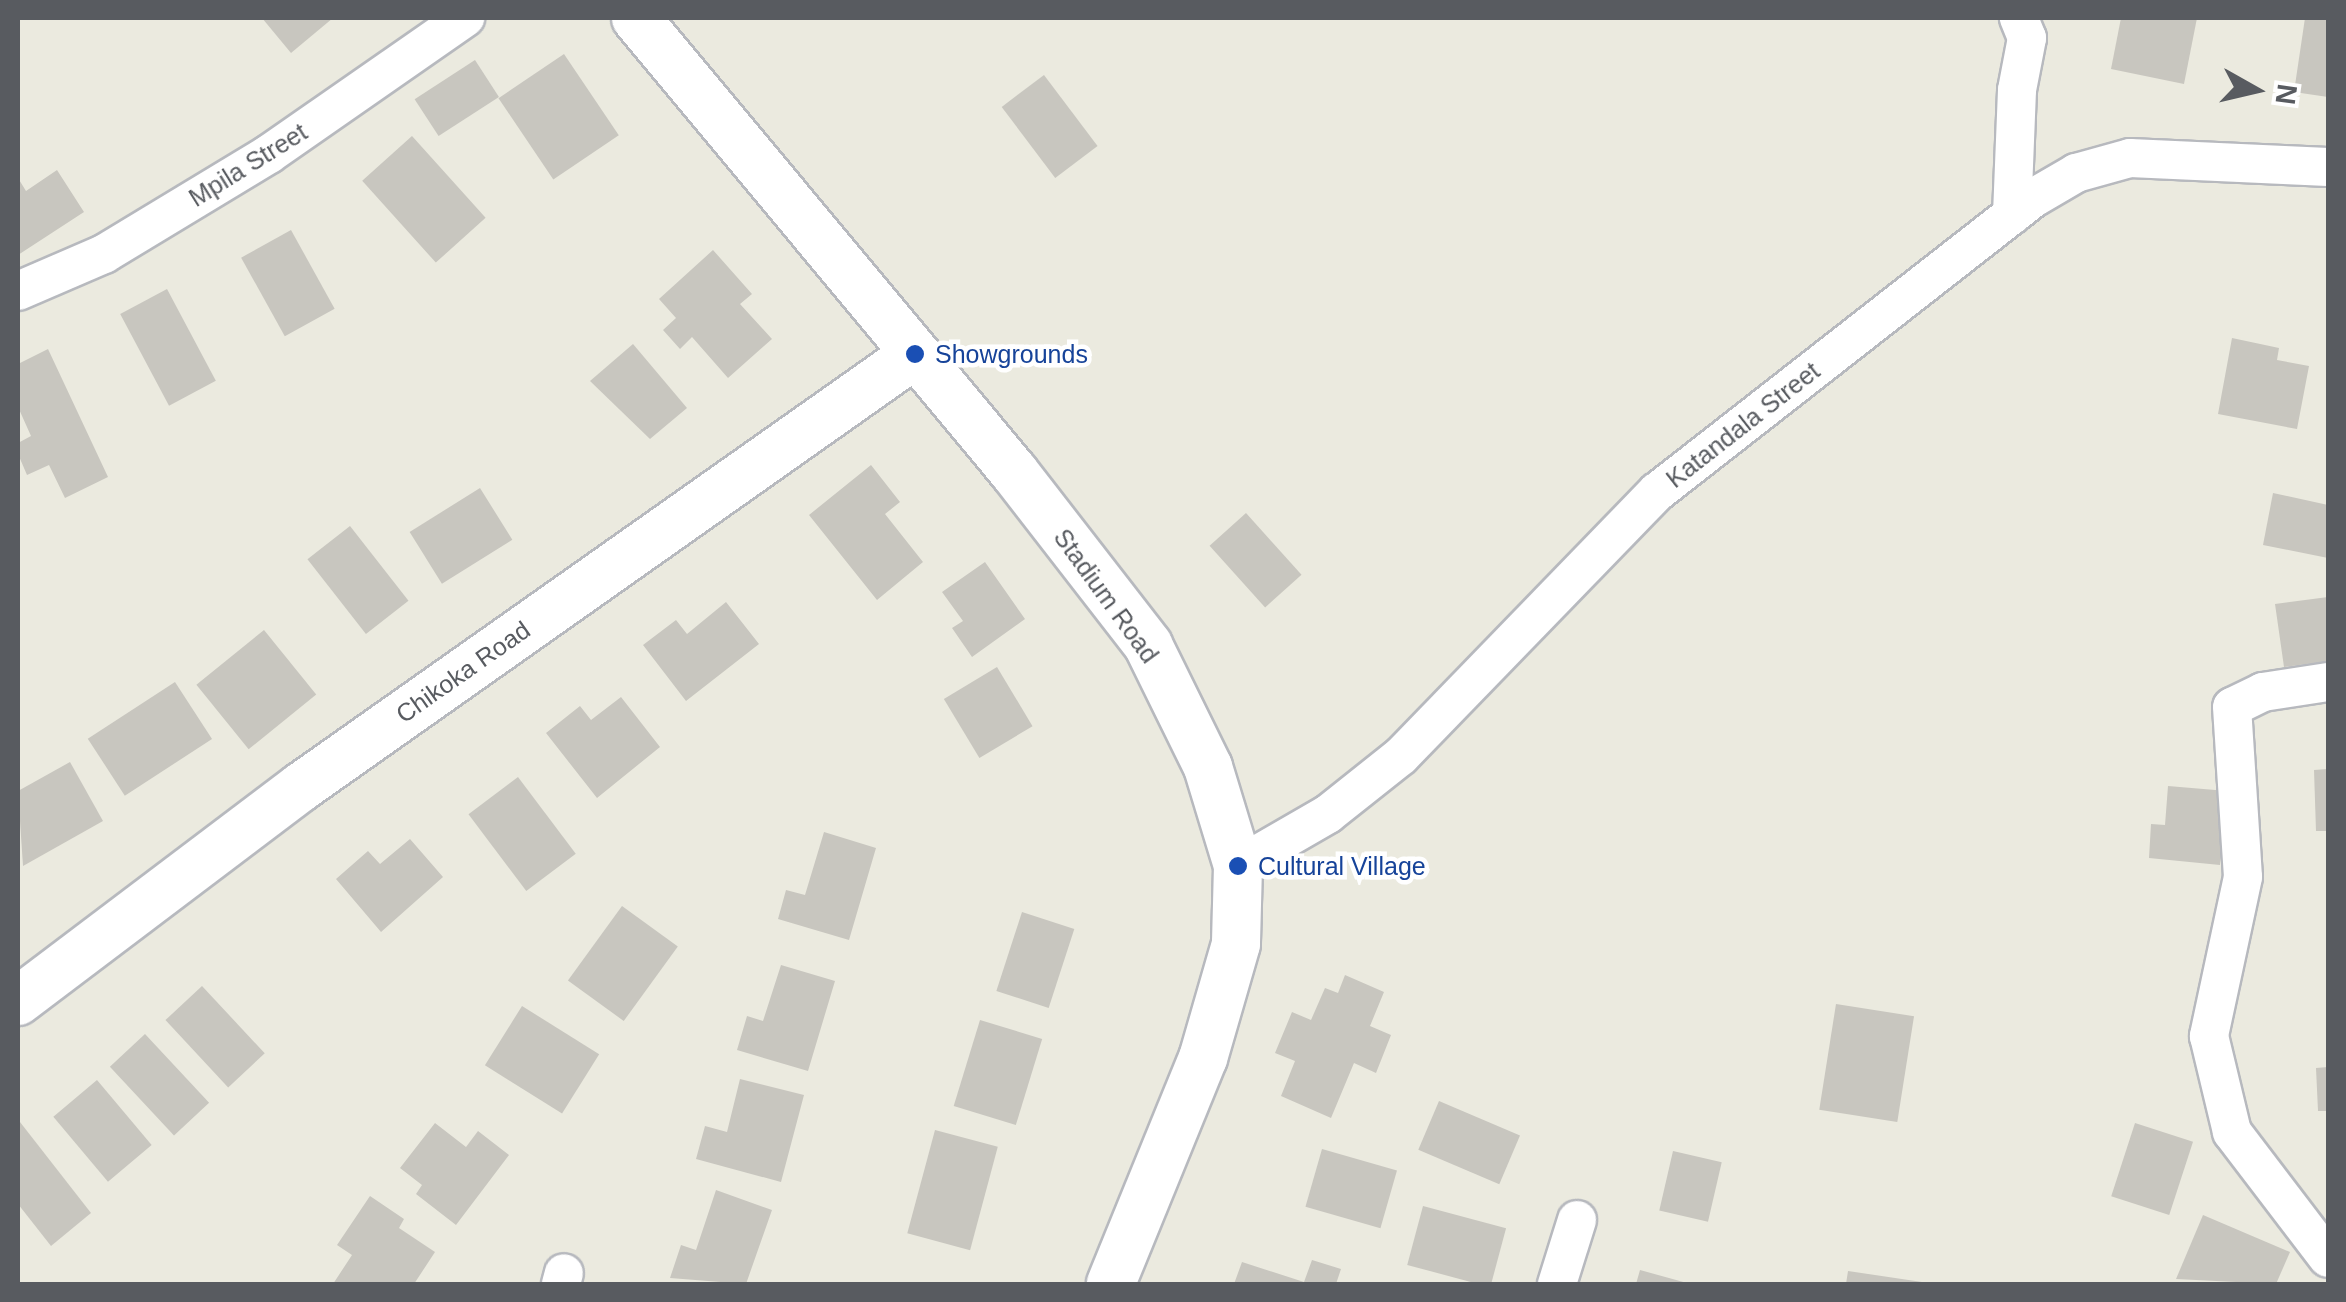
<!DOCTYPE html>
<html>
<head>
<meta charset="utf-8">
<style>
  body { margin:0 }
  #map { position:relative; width:2346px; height:1302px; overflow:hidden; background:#ebeadf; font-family:Arial,sans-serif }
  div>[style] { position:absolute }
  .building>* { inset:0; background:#c8c6bf; transform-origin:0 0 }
  .roads { filter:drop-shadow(2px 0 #b7b9be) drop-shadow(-2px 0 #b7b9be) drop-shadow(0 2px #b7b9be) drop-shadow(0 -2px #b7b9be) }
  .minor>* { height:38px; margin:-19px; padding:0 19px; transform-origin:19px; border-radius:19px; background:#fff }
  .tertiary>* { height:48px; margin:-24px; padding:0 24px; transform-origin:24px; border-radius:24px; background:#fff }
  .dots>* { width:28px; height:28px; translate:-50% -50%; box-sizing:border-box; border:5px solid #fff; border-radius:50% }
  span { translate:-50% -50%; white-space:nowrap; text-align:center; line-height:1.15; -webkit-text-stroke:9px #fff; paint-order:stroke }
  .street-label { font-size:25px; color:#585b60 }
  .transit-label { font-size:25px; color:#164399 }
  .left { translate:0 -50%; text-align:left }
  .frame { position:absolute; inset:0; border:20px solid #585b60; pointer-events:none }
  .north { position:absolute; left:2206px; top:40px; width:100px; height:100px; -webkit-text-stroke:8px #fff; paint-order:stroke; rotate:98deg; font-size:28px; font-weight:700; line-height:40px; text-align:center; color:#585b60 }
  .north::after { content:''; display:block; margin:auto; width:35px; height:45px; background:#585b60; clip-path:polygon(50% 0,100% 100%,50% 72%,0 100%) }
</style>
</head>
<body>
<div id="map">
  <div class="building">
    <i style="clip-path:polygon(262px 18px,333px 18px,291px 53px)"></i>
    <i style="clip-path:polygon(2121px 18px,2197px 18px,2184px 84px,2111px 69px)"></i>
    <i style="clip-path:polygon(2305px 18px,2328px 18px,2328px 97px,2294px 92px)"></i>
    <i style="left:564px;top:54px;width:98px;height:79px;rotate:56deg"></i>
    <i style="left:475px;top:60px;width:44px;height:72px;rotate:57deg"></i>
    <i style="left:1044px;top:75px;width:89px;height:53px;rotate:53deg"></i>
    <i style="left:412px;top:136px;width:110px;height:67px;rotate:48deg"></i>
    <i style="clip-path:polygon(57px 170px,84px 212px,18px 255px,18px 178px,26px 191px)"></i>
    <i style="left:291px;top:230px;width:90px;height:57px;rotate:61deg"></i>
    <i style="clip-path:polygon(713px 250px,752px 294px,740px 304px,772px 339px,728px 378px,692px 337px,680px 349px,663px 330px,676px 318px,659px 299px)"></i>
    <i style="left:167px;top:289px;width:104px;height:53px;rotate:62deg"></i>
    <i style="clip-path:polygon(2232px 338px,2279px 348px,2277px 360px,2309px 366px,2297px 429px,2218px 414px)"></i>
    <i style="clip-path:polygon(633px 344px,687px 408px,650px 439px,590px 381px)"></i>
    <i style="clip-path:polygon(48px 349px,108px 477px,65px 498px,49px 465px,27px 475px,18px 454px,18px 443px,31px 436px,18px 407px,18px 364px)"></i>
    <i style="clip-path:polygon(871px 465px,900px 502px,885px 514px,923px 562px,877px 600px,809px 515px)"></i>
    <i style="left:480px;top:488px;width:61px;height:83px;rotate:58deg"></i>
    <i style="clip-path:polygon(2273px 493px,2328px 505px,2328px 558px,2263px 545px)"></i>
    <i style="left:1246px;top:513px;width:83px;height:49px;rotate:48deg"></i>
    <i style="left:350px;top:526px;width:95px;height:54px;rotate:52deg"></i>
    <i style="clip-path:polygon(985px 562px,1025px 619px,972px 657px,952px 628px,963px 621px,942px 592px)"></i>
    <i style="clip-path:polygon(2328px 597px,2328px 661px,2284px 667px,2275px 604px)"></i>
    <i style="clip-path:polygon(726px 602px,759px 644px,686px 701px,643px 645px,676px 620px,687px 634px)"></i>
    <i style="left:264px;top:630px;width:83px;height:87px;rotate:51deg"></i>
    <i style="left:997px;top:667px;width:69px;height:62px;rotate:59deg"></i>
    <i style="left:175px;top:682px;width:68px;height:104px;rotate:57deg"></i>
    <i style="clip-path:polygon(621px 697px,660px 747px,597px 798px,546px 733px,580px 706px,591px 720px)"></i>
    <i style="clip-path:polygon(70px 762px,103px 821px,23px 866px,18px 791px)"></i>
    <i style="clip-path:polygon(2328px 769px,2328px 831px,2316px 831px,2314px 770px)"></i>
    <i style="left:518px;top:777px;width:96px;height:62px;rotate:53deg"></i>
    <i style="clip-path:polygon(2168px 786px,2227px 791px,2220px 865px,2149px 858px,2151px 824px,2165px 825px)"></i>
    <i style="clip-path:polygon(824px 832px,876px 848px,849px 940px,778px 919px,786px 890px,805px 895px)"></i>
    <i style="clip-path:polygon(410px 839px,443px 877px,381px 932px,336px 879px,368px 851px,380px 864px)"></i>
    <i style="left:622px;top:906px;width:69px;height:92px;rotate:36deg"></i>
    <i style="left:1022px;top:912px;width:55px;height:83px;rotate:18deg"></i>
    <i style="clip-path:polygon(781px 965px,835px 981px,808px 1071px,737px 1050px,747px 1016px,763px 1021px)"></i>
    <i style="clip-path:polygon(1345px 975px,1384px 992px,1370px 1026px,1391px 1035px,1376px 1073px,1354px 1063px,1331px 1118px,1281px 1096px,1295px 1061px,1275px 1053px,1292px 1012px,1311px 1020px,1325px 988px,1338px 993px)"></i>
    <i style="left:202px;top:986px;width:92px;height:50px;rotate:47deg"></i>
    <i style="left:1836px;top:1004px;width:79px;height:107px;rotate:9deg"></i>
    <i style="left:522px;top:1006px;width:91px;height:70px;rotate:32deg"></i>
    <i style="left:980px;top:1020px;width:65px;height:90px;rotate:17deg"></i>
    <i style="left:145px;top:1034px;width:94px;height:48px;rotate:47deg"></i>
    <i style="clip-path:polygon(2328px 1067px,2328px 1111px,2318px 1111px,2316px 1068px)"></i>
    <i style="clip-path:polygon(740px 1079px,804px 1095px,781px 1182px,696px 1159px,705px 1126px,727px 1132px)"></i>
    <i style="left:97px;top:1080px;width:85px;height:57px;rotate:50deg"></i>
    <i style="left:1439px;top:1101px;width:88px;height:53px;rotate:23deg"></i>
    <i style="clip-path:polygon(20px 1122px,91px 1213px,51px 1246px,18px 1204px)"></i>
    <i style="clip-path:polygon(435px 1123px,466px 1147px,478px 1131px,509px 1155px,456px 1225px,416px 1194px,422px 1185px,400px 1168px)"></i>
    <i style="left:2135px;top:1123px;width:61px;height:77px;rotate:18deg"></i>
    <i style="left:935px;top:1130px;width:65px;height:107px;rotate:15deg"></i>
    <i style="left:1322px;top:1149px;width:78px;height:60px;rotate:16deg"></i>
    <i style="left:1673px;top:1151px;width:50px;height:61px;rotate:13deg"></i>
    <i style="clip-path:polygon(716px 1190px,772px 1210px,746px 1284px,670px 1278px,681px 1245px,696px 1250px)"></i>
    <i style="clip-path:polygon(370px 1196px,404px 1219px,399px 1228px,435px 1252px,414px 1284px,333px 1284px,352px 1255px,337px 1245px)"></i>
    <i style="left:1423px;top:1206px;width:86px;height:61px;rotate:15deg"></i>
    <i style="clip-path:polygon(2203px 1215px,2290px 1252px,2276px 1284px,2176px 1279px)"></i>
    <i style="clip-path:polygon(1312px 1260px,1341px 1269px,1336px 1284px,1234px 1284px,1242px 1262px,1304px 1282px)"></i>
    <i style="clip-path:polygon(1640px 1270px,1687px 1283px,1687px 1284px,1636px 1284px)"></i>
    <i style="clip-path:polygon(1848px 1271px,1922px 1282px,1922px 1284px,1846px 1284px)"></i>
  </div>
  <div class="roads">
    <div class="minor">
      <i style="left:2012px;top:215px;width:125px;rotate:-87.7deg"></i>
      <i style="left:2017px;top:90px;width:53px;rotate:-79.1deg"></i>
      <i style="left:2027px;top:38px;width:22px;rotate:-112deg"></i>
      <i style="left:18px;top:291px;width:94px;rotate:-23.3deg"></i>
      <i style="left:104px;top:254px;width:193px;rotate:-31.2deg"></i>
      <i style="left:269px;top:154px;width:239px;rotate:-34.8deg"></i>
      <i style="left:2328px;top:682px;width:66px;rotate:171.3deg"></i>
      <i style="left:2263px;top:692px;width:34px;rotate:154deg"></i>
      <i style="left:2232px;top:707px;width:170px;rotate:86.3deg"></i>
      <i style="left:2243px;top:877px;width:163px;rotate:102.1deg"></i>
      <i style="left:2209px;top:1036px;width:99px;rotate:76.5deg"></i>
      <i style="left:2232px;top:1132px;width:158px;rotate:52.7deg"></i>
      <i style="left:1238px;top:866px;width:104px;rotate:-30deg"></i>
      <i style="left:1328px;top:814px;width:93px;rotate:-38.5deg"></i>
      <i style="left:1401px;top:756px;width:368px;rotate:-45.9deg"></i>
      <i style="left:1657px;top:492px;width:479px;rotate:-38deg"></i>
      <i style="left:2035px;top:197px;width:48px;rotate:-30.3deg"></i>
      <i style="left:2076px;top:173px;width:56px;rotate:-15.5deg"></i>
      <i style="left:2130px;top:158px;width:198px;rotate:2.6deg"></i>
      <i style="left:561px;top:1284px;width:11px;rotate:-75deg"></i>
      <i style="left:1557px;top:1284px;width:67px;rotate:-72.6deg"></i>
    </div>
    <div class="tertiary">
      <i style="left:636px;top:18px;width:591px;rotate:50.22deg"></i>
      <i style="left:1014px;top:472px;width:219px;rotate:52.2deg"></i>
      <i style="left:1148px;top:645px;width:136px;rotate:63.8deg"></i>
      <i style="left:1208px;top:767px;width:103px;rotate:73.1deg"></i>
      <i style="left:1238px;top:866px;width:78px;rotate:91.5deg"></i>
      <i style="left:1236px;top:944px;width:119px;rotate:106.1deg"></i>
      <i style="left:1203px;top:1058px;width:244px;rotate:112.2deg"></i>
      <i style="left:18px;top:1001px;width:355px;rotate:-37.1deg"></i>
      <i style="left:301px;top:787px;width:751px;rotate:-35.19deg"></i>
    </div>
  </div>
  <div class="dots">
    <i style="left:915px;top:354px;background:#1a4fb4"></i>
    <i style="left:1238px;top:866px;background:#1a4fb4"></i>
  </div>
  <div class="street-label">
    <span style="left:248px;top:165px;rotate:-32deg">Mpila Street</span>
    <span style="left:1743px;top:425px;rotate:-38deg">Katandala Street</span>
    <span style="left:1106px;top:596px;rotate:54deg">Stadium Road</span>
    <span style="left:463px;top:672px;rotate:-35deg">Chikoka Road</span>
  </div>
  <div class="transit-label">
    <span class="left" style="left:935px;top:354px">Showgrounds</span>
    <span class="left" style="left:1258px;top:866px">Cultural Village</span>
  </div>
  <div class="frame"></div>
  <div class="north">N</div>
</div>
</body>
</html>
